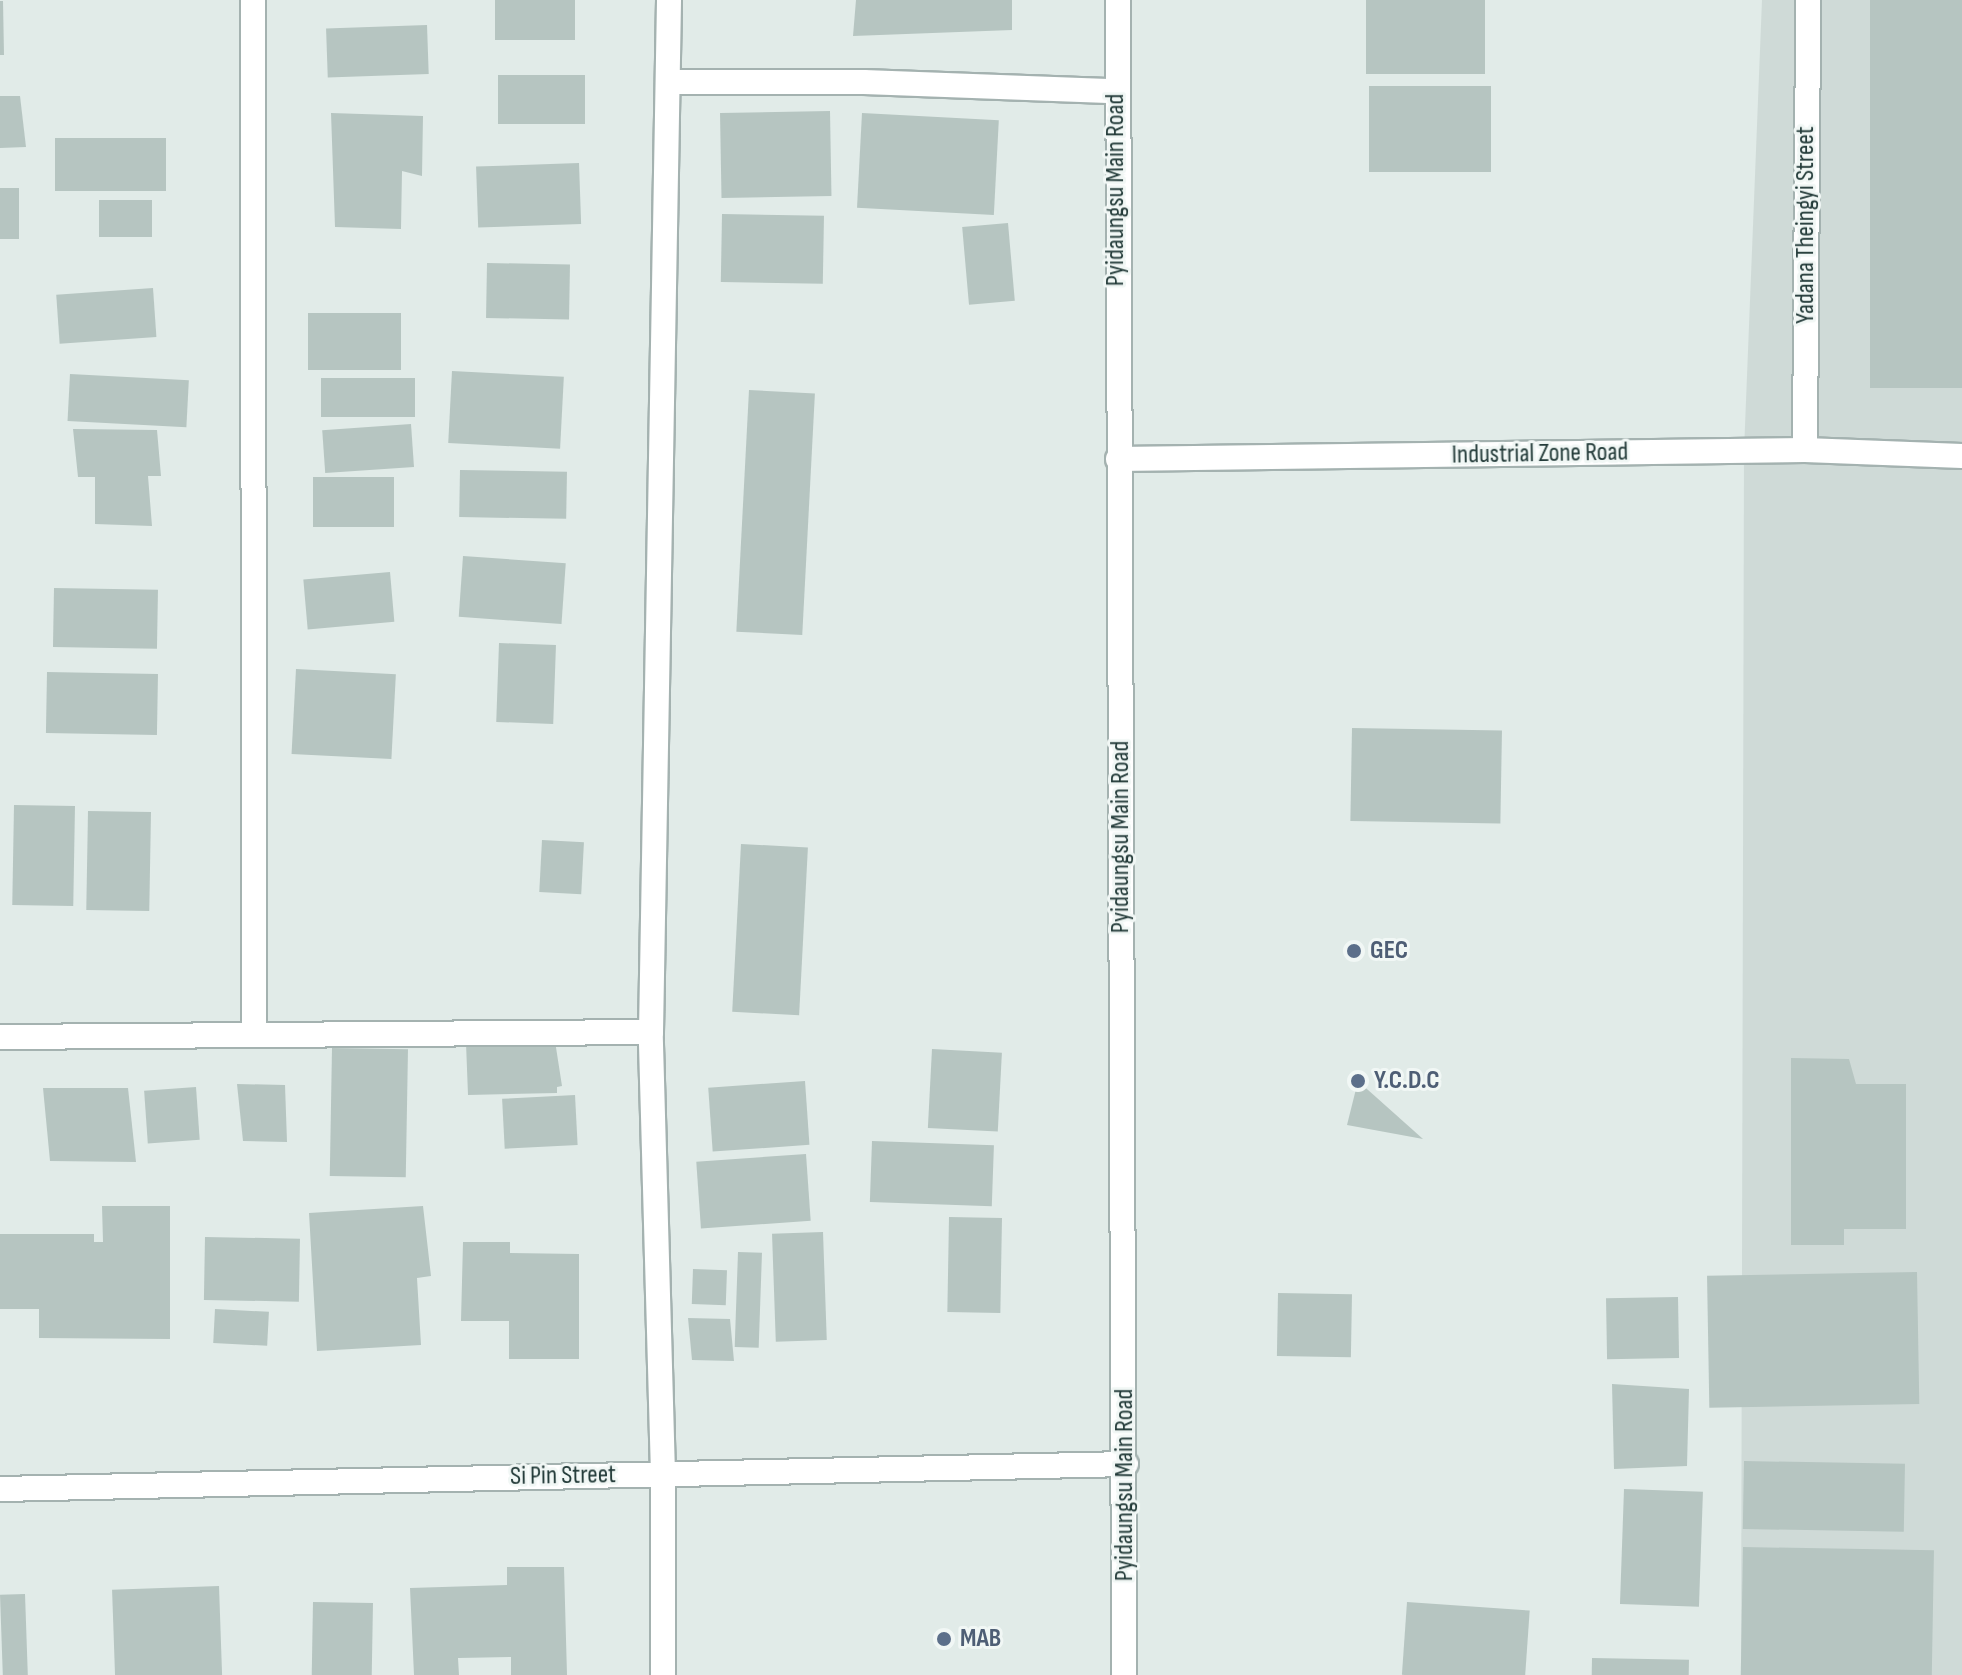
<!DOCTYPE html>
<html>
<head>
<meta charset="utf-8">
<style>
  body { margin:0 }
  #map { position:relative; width:1962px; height:1675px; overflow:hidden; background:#e1ebe8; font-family:"Sofia Sans Condensed",sans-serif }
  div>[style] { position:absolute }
  .built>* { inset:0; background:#cfdad7 }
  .building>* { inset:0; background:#b6c5c1; transform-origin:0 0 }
  .roads { filter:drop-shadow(2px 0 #a4b2b0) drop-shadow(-2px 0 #a4b2b0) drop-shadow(0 2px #a4b2b0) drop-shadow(0 -2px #a4b2b0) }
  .street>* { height:24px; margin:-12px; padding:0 12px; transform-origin:12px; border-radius:12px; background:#fff }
  .secondary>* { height:24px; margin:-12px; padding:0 12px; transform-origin:12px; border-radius:12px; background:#fff }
  .dots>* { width:22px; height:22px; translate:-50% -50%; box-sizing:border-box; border:4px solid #f1f7f5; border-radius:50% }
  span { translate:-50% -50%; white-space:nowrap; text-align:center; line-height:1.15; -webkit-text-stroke:6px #f1f7f5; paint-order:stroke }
  .street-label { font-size:26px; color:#223a38 }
  .service-label { font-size:26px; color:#4e5e75; font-weight:700 }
  .left { translate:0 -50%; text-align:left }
</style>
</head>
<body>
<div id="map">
  <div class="built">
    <i style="clip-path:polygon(1762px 0,1962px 0,1962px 1675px,1741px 1675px,1744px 451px)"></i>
  </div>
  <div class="building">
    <i style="left:495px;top:0;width:80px;height:40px"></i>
    <i style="clip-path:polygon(856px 0,1012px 0,1012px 30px,853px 36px)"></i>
    <i style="left:1366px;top:0;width:119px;height:74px"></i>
    <i style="left:1870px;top:0;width:92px;height:388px"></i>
    <i style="clip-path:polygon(0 1px,3px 1px,4px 55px,0 55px)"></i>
    <i style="left:427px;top:25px;width:49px;height:101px;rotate:88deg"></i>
    <i style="left:498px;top:75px;width:87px;height:49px"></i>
    <i style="left:1369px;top:86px;width:122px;height:86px"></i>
    <i style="clip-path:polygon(0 96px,20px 96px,26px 147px,0 148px)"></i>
    <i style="left:830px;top:111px;width:85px;height:110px;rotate:89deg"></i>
    <i style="clip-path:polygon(331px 113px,423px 116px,422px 176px,402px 171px,401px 229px,335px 227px)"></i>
    <i style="left:862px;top:113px;width:137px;height:95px;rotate:3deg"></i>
    <i style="left:166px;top:138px;width:53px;height:111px;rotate:90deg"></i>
    <i style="left:579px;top:163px;width:61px;height:103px;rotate:88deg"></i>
    <i style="left:0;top:188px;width:19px;height:51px"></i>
    <i style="left:99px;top:200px;width:53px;height:37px"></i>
    <i style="left:722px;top:214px;width:102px;height:68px;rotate:1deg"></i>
    <i style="left:1008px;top:223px;width:78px;height:46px;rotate:85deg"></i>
    <i style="left:487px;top:263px;width:83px;height:55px;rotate:1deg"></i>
    <i style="left:153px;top:288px;width:49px;height:97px;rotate:86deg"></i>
    <i style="left:308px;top:313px;width:93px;height:57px"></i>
    <i style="left:452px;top:371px;width:112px;height:72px;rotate:3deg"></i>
    <i style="left:70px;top:374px;width:119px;height:47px;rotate:3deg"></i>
    <i style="left:321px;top:378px;width:94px;height:39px"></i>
    <i style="left:749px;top:390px;width:66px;height:242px;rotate:3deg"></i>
    <i style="left:411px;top:424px;width:43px;height:89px;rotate:86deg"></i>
    <i style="clip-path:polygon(73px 429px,157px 430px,161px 476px,148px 476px,152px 526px,95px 524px,95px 477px,78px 477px)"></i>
    <i style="left:460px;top:470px;width:107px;height:47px;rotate:1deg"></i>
    <i style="left:313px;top:477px;width:81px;height:50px"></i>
    <i style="left:463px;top:556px;width:103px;height:61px;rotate:4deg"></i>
    <i style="left:390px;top:572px;width:50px;height:87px;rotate:85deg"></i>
    <i style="left:54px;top:588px;width:104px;height:59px;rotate:1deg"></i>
    <i style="left:499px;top:643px;width:57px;height:79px;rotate:2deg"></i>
    <i style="left:296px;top:669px;width:100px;height:85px;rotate:3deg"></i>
    <i style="left:47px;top:672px;width:111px;height:61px;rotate:1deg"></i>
    <i style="left:1352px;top:728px;width:150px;height:93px;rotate:1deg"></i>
    <i style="left:14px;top:805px;width:61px;height:100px;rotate:1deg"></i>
    <i style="left:88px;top:811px;width:63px;height:99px;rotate:1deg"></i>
    <i style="left:542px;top:840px;width:42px;height:52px;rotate:3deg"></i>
    <i style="left:741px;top:844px;width:67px;height:168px;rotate:3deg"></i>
    <i style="clip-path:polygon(555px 1041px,562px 1086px,557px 1087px,557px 1093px,468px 1095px,466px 1043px)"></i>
    <i style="left:332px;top:1048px;width:76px;height:128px;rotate:1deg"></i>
    <i style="left:932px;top:1049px;width:70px;height:79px;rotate:3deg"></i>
    <i style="clip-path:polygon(1791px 1058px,1849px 1059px,1856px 1084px,1906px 1084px,1906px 1229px,1844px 1229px,1844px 1245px,1791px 1245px)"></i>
    <i style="left:805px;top:1081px;width:64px;height:97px;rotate:86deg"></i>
    <i style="clip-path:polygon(1358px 1081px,1423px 1139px,1347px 1125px)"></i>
    <i style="clip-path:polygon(237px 1084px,285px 1085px,287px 1142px,243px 1141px)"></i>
    <i style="left:196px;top:1087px;width:53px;height:52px;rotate:86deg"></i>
    <i style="clip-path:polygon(43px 1088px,128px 1088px,136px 1162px,50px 1161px)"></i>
    <i style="left:575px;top:1095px;width:50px;height:73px;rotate:87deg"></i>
    <i style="left:872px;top:1141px;width:122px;height:61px;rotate:2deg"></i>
    <i style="left:806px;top:1154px;width:67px;height:110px;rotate:86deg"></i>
    <i style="clip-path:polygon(102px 1206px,170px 1206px,170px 1339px,39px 1338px,39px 1309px,0 1309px,0 1234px,94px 1234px,94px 1242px,103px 1242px)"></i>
    <i style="clip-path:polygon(423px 1206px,431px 1276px,417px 1278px,421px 1345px,317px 1351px,309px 1213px)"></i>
    <i style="left:949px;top:1217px;width:53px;height:95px;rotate:1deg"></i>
    <i style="left:823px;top:1232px;width:108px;height:51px;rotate:88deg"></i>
    <i style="left:205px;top:1237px;width:95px;height:63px;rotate:1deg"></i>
    <i style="clip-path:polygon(463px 1242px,510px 1242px,510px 1253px,579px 1254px,579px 1359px,509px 1359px,509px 1321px,461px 1321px)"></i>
    <i style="left:738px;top:1252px;width:24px;height:95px;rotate:2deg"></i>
    <i style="left:693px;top:1269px;width:34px;height:35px;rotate:2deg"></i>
    <i style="left:1917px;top:1272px;width:132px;height:210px;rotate:89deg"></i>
    <i style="left:1278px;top:1293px;width:74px;height:63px;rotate:1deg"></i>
    <i style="left:1678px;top:1297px;width:61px;height:72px;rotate:89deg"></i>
    <i style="left:215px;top:1309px;width:54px;height:34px;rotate:3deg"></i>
    <i style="clip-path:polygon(688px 1318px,730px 1319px,734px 1361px,692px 1360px)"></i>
    <i style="clip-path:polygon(1612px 1384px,1689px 1389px,1687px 1466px,1614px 1469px)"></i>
    <i style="left:1744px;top:1461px;width:161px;height:68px;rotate:1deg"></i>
    <i style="left:1624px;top:1489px;width:79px;height:115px;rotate:2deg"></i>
    <i style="left:1743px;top:1547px;width:191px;height:128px;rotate:1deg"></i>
    <i style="clip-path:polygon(507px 1567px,564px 1567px,567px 1675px,511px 1675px,511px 1657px,458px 1658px,459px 1675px,414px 1675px,410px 1588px,507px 1585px)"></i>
    <i style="left:219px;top:1586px;width:89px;height:107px;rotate:88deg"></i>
    <i style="left:25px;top:1594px;width:81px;height:25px;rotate:88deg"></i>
    <i style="left:313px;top:1602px;width:60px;height:73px;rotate:1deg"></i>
    <i style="left:1407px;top:1602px;width:123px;height:73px;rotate:4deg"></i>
    <i style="left:1592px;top:1658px;width:97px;height:17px;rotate:1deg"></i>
  </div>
  <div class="roads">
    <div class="street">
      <i style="left:253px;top:0;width:1033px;rotate:89.94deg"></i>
      <i style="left:668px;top:82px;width:196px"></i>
      <i style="left:864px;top:82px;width:251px;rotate:2.1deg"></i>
      <i style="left:1805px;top:450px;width:450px;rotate:-89.6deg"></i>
      <i style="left:0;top:1037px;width:651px;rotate:-0.44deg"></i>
      <i style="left:663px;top:1675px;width:201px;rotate:-90deg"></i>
      <i style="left:663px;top:1474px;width:442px;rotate:-91.6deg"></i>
      <i style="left:651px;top:1032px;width:1032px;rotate:-89deg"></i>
    </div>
    <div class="secondary">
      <i style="left:1118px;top:0;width:1675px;rotate:89.79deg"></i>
      <i style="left:1118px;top:459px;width:687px;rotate:-0.75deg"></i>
      <i style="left:1805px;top:450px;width:157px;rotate:2.2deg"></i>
      <i style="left:0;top:1489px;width:1126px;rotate:-1.27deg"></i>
    </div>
  </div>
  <div class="dots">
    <i style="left:1354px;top:951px;background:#5c6f8a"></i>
    <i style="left:1358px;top:1081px;background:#5c6f8a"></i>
    <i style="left:944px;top:1639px;background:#5c6f8a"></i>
  </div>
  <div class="street-label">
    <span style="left:1116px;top:190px;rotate:-90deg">Pyidaungsu Main Road</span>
    <span style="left:1806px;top:225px;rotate:-90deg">Yadana Theingyi Street</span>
    <span style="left:1540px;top:454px;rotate:-1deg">Industrial Zone Road</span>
    <span style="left:1121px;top:837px;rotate:-90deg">Pyidaungsu Main Road</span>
    <span style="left:563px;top:1476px;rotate:-1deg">Si Pin Street</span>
    <span style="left:1125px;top:1485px;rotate:-90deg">Pyidaungsu Main Road</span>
  </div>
  <div class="service-label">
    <span class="left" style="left:1370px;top:951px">GEC</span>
    <span class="left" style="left:1374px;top:1081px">Y.C.D.C</span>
    <span class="left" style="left:960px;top:1639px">MAB</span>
  </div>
</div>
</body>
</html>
